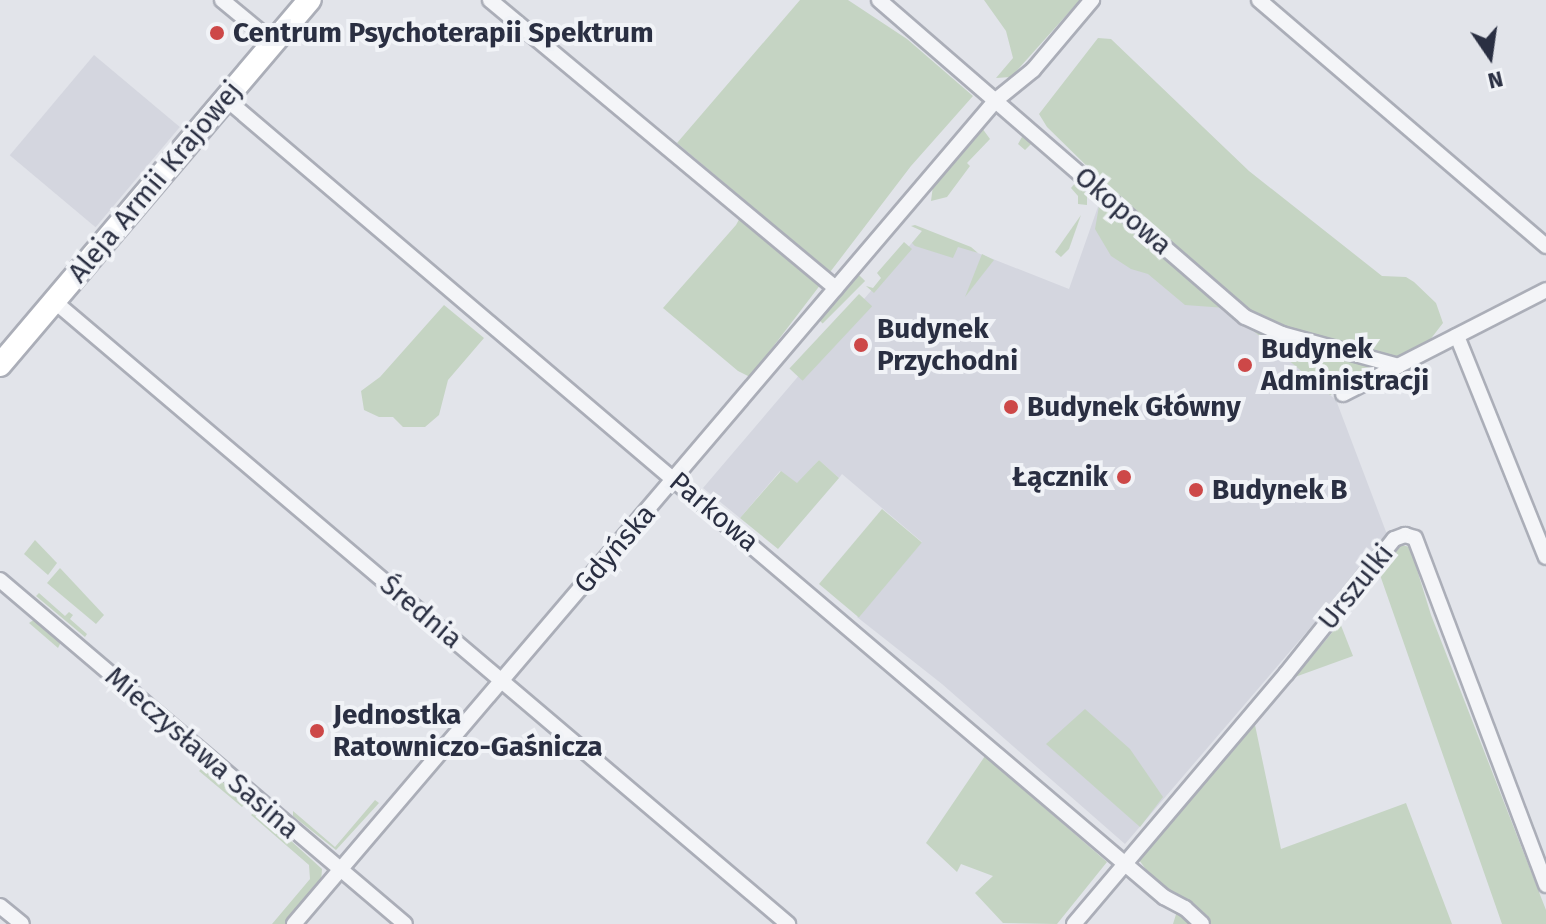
<!DOCTYPE html>
<html>
<head>
<meta charset="utf-8">
<style>
  body { margin:0 }
  #map { position:relative; width:1546px; height:924px; overflow:hidden; background:#e2e4ea; font-family:"Fira Sans",sans-serif }
  div>[style] { position:absolute }
  .built>* { inset:0; background:#d4d6df; transform-origin:0 0 }
  .green>* { inset:0; background:#c5d4c3; transform-origin:0 0 }
  .roads { filter:drop-shadow(2px 0 #abaeb8) drop-shadow(-2px 0 #abaeb8) drop-shadow(0 2px #abaeb8) drop-shadow(0 -2px #abaeb8) }
  .street>* { height:14px; margin:-7px; padding:0 7px; transform-origin:7px; border-radius:7px; background:#f4f5f8 }
  .secondary>* { height:22px; margin:-11px; padding:0 11px; transform-origin:11px; border-radius:11px; background:#fff }
  .dots>* { width:22px; height:22px; translate:-50% -50%; box-sizing:border-box; border:4px solid #f1f3f7; border-radius:50% }
  span { translate:-50% -50%; white-space:nowrap; text-align:center; line-height:1.15; -webkit-text-stroke:8px #f1f3f7; paint-order:stroke }
  .poi-label { font-size:28px; color:#2a2f42; font-weight:700 }
  .left { translate:0 -50%; text-align:left }
  .right { translate:-100% -50%; text-align:right }
  .street-label { font-size:28px; color:#2a2f42 }
  .north { position:absolute; left:1450px; top:16px; width:80px; height:80px; -webkit-text-stroke:6px #f1f3f7; paint-order:stroke; rotate:167deg; font-size:22px; font-weight:700; line-height:32px; text-align:center; color:#2a2f42 }
  .north::after { content:''; display:block; margin:auto; width:28px; height:36px; background:#2a2f42; clip-path:polygon(50% 0,100% 100%,50% 72%,0 100%) }
</style>
</head>
<body>
<div id="map">
  <div class="built">
    <i style="left:94px;top:55px;width:112px;height:131px;rotate:40deg"></i>
    <i style="clip-path:polygon(1100px 201px,1336px 400px,1388px 537px,1125px 844px,942px 684px,857px 617px,922px 542px,842px 474px,839px 478px,819px 460px,797px 484px,780px 471px,740px 518px,703px 488px,922px 231px,1069px 289px)"></i>
  </div>
  <div class="green">
    <i style="clip-path:polygon(800px 0,848px 0,907px 39px,973px 96px,911px 166px,750px 377px,738px 371px,663px 308px,736px 225px,748px 203px,677px 143px)"></i>
    <i style="clip-path:polygon(984px 0,1080px 0,1011px 77px,996px 78px,1013px 58px,1006px 31px)"></i>
    <i style="clip-path:polygon(1098px 38px,1111px 39px,1249px 171px,1382px 276px,1406px 277px,1414px 282px,1436px 303px,1443px 323px,1426px 345px,1330px 395px,1226px 308px,1185px 305px,1148px 274px,1131px 269px,1111px 256px,1095px 229px,1099px 206px,1103px 205px,1142px 236px,1143px 221px,1047px 127px,1039px 114px)"></i>
    <i style="clip-path:polygon(982px 128px,990px 139px,967px 163px,970px 166px,947px 197px,931px 201px,933px 186px)"></i>
    <i style="clip-path:polygon(1022px 137px,1030px 139px,1087px 187px,1087px 205px,1078px 204px,1078px 196px,1071px 188px,1077px 181px,1032px 143px,1025px 150px,1018px 144px)"></i>
    <i style="clip-path:polygon(1081px 215px,1069px 249px,1061px 257px,1055px 252px)"></i>
    <i style="clip-path:polygon(915px 225px,971px 247px,978px 253px,958px 247px,953px 258px,915px 246px,912px 243px,922px 231px,911px 226px)"></i>
    <i style="clip-path:polygon(904px 242px,912px 249px,874px 293px,866px 286px,873px 288px,881px 278px,877px 273px)"></i>
    <i style="clip-path:polygon(982px 254px,994px 260px,965px 297px)"></i>
    <i style="left:858px;top:274px;width:10px;height:60px;rotate:45deg"></i>
    <i style="left:859px;top:294px;width:18px;height:102px;rotate:43deg"></i>
    <i style="clip-path:polygon(444px 305px,484px 338px,448px 380px,439px 415px,425px 427px,403px 427px,393px 417px,379px 417px,364px 410px,361px 391px,380px 377px)"></i>
    <i style="clip-path:polygon(819px 460px,839px 478px,778px 549px,740px 518px,781px 471px,797px 483px)"></i>
    <i style="left:882px;top:509px;width:52px;height:98px;rotate:40deg"></i>
    <i style="clip-path:polygon(35px 540px,57px 563px,48px 575px,24px 554px)"></i>
    <i style="clip-path:polygon(1397px 544px,1410px 547px,1431px 615px,1546px 910px,1546px 924px,1502px 924px,1380px 575px)"></i>
    <i style="clip-path:polygon(60px 568px,104px 615px,96px 624px,47px 583px)"></i>
    <i style="clip-path:polygon(39px 593px,65px 616px,69px 612px,73px 615px,70px 619px,87px 634px,85px 637px,36px 596px)"></i>
    <i style="clip-path:polygon(35px 619px,61px 642px,58px 648px,29px 623px)"></i>
    <i style="clip-path:polygon(1340px 623px,1353px 656px,1295px 677px)"></i>
    <i style="clip-path:polygon(1085px 709px,1130px 749px,1163px 797px,1140px 827px,1046px 744px)"></i>
    <i style="clip-path:polygon(1255px 725px,1281px 849px,1406px 803px,1452px 924px,1173px 924px,1177px 911px,1139px 860px)"></i>
    <i style="clip-path:polygon(985px 756px,1107px 862px,1057px 924px,1003px 923px,975px 893px,993px 876px,961px 864px,957px 872px,926px 843px)"></i>
    <i style="clip-path:polygon(205px 765px,247px 802px,242px 807px,199px 771px)"></i>
    <i style="clip-path:polygon(375px 800px,379px 803px,336px 850px,293px 816px,293px 811px,335px 847px)"></i>
    <i style="clip-path:polygon(257px 810px,322px 869px,321px 882px,285px 924px,272px 924px,310px 879px,309px 865px,251px 815px)"></i>
  </div>
  <div class="roads">
    <div class="street">
      <i style="left:222px;top:0;width:67px;rotate:39.6deg"></i>
      <i style="left:490px;top:0;width:450px;rotate:39.8deg"></i>
      <i style="left:879px;top:0;width:484px;rotate:40.9deg"></i>
      <i style="left:1245px;top:317px;width:41px;rotate:24.7deg"></i>
      <i style="left:1282px;top:334px;width:121px;rotate:15.3deg"></i>
      <i style="left:1259px;top:0;width:378px;rotate:40.6deg"></i>
      <i style="left:226px;top:99px;width:1232px;rotate:40.39deg"></i>
      <i style="left:1164px;top:897px;width:24px;rotate:28deg"></i>
      <i style="left:1185px;top:908px;width:23px;rotate:43deg"></i>
      <i style="left:54px;top:301px;width:963px;rotate:40.32deg"></i>
      <i style="left:1457px;top:336px;width:238px;rotate:68.1deg"></i>
      <i style="left:1343px;top:394px;width:228px;rotate:-27.1deg"></i>
      <i style="left:0;top:580px;width:531px;rotate:40.34deg"></i>
      <i style="left:0;top:906px;width:28px;rotate:39deg"></i>
      <i style="left:294px;top:924px;width:1082px;rotate:-49.57deg"></i>
      <i style="left:996px;top:100px;width:48px;rotate:-39deg"></i>
      <i style="left:1033px;top:70px;width:92px;rotate:-49.9deg"></i>
      <i style="left:1074px;top:924px;width:328px;rotate:-49.7deg"></i>
      <i style="left:1286px;top:674px;width:173px;rotate:-51.3deg"></i>
      <i style="left:1394px;top:539px;width:12px;rotate:-20deg"></i>
      <i style="left:1405px;top:535px;width:10px;rotate:17deg"></i>
      <i style="left:1415px;top:538px;width:371px;rotate:69.3deg"></i>
    </div>
    <div class="secondary">
      <i style="left:0;top:365px;width:479px;rotate:-49.7deg"></i>
    </div>
  </div>
  <div class="dots">
    <i style="left:217px;top:33px;background:#cd4848"></i>
    <i style="left:861px;top:345px;background:#cd4848"></i>
    <i style="left:1245px;top:365px;background:#cd4848"></i>
    <i style="left:1011px;top:407px;background:#cd4848"></i>
    <i style="left:1124px;top:477px;background:#cd4848"></i>
    <i style="left:1196px;top:490px;background:#cd4848"></i>
    <i style="left:317px;top:731px;background:#cd4848"></i>
  </div>
  <div class="poi-label">
    <span class="left" style="left:233px;top:33px">Centrum Psychoterapii Spektrum</span>
    <span class="left" style="left:877px;top:345px">Budynek<br>Przychodni</span>
    <span class="left" style="left:1261px;top:365px">Budynek<br>Administracji</span>
    <span class="left" style="left:1027px;top:407px">Budynek Główny</span>
    <span class="right" style="left:1108px;top:477px">Łącznik</span>
    <span class="left" style="left:1212px;top:490px">Budynek B</span>
    <span class="left" style="left:333px;top:731px">Jednostka<br>Ratowniczo-Gaśnicza</span>
  </div>
  <div class="street-label">
    <span style="left:155px;top:182px;rotate:-50deg">Aleja Armii Krajowej</span>
    <span style="left:1123px;top:211px;rotate:41deg">Okopowa</span>
    <span style="left:714px;top:512px;rotate:40deg">Parkowa</span>
    <span style="left:615px;top:549px;rotate:-49deg">Gdyńska</span>
    <span style="left:1356px;top:587px;rotate:-51deg">Urszulki</span>
    <span style="left:421px;top:612px;rotate:40deg">Średnia</span>
    <span style="left:202px;top:753px;rotate:41deg">Mieczysława Sasina</span>
  </div>
  <div class="north">N</div>
</div>
</body>
</html>
